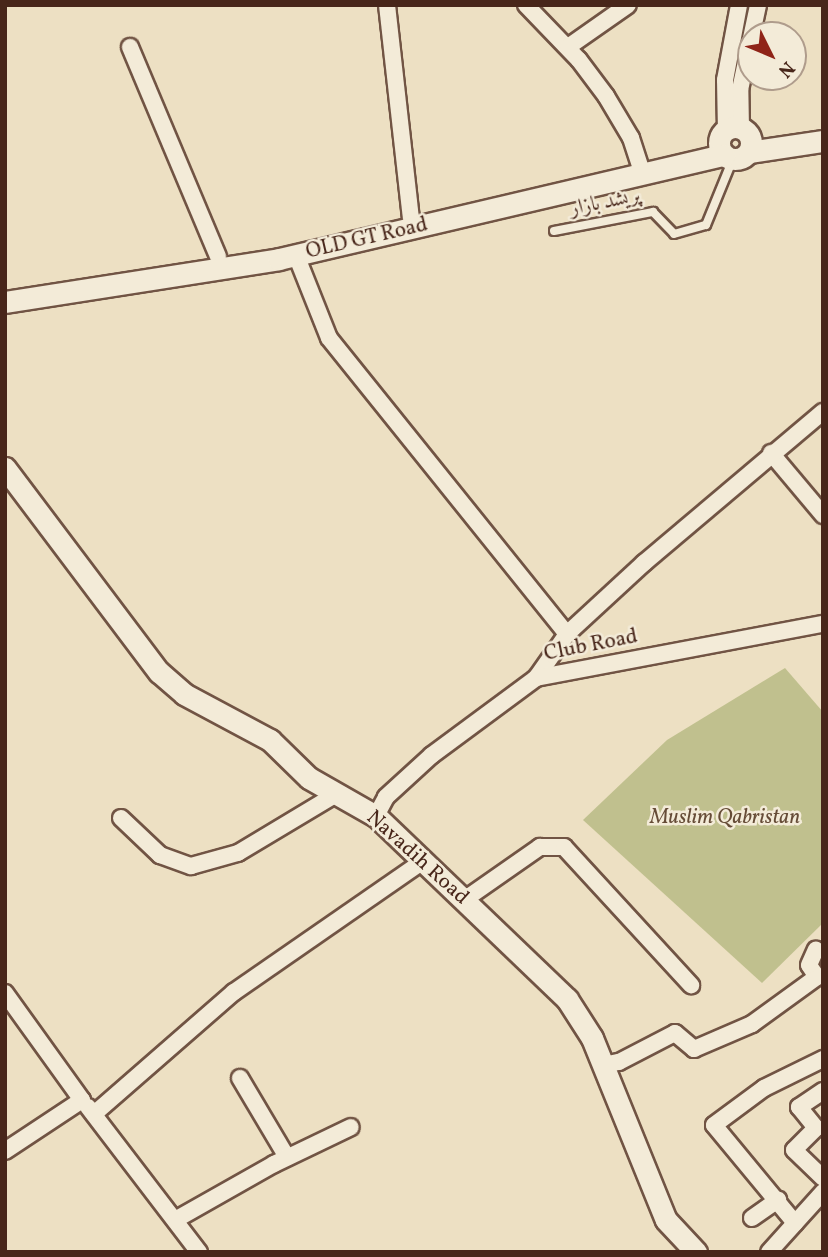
<!DOCTYPE html>
<html>
<head>
<meta charset="utf-8">
<style>
  body { margin:0 }
  #map { position:relative; width:828px; height:1257px; overflow:hidden; background:#ede0c3; font-family:Vollkorn,Amiri,serif }
  div>[style] { position:absolute }
  .green>* { inset:0; background:#c0c08e }
  .roads { filter:drop-shadow(2px 0 #715444) drop-shadow(-2px 0 #715444) drop-shadow(0 2px #715444) drop-shadow(0 -2px #715444) }
  .service>* { height:8px; margin:-4px; padding:0 4px; transform-origin:4px; border-radius:4px; background:#f3ebd8 }
  .minor>* { height:16px; margin:-8px; padding:0 8px; transform-origin:8px; border-radius:8px; background:#f3ebd8 }
  .secondary>* { height:21px; margin:-10.5px; padding:0 10.5px; transform-origin:10.5px; border-radius:10.5px; background:#f3ebd8 }
  .secondary>.ring { margin:-10.5px; padding:0; box-sizing:content-box; background:none; border:21px solid #f3ebd8; border-radius:50% }
  span { translate:-50% -50%; white-space:nowrap; text-align:center; line-height:1.15; -webkit-text-stroke:5px #f3ebd8; paint-order:stroke }
  .street-label { font-size:21px; color:#48261a }
  .park-label { font-size:21px; color:#664c37; font-style:italic }
  .frame { position:absolute; inset:0; border:7px solid #48261a; pointer-events:none }
  .north { position:absolute; left:737px; top:21px; width:70px; height:70px; box-sizing:border-box; background:#f3ebd8; border:2px solid #af9c8c; border-radius:50%; rotate:133deg; font-size:19px; font-weight:700; line-height:28px; text-align:center; color:#48261a }
  .north::after { content:''; display:block; margin:auto; width:24px; height:32px; background:#8f2418; clip-path:polygon(50% 0,100% 100%,50% 72%,0 100%) }
</style>
</head>
<body>
<div id="map">
  <div class="green">
    <i style="clip-path:polygon(785px 668px,823px 712px,823px 923px,762px 983px,583px 820px,667px 740px)"></i>
  </div>
  <div class="roads">
    <div class="service">
      <i style="left:554px;top:231px;width:101px;rotate:-10.9deg"></i>
      <i style="left:653px;top:212px;width:30px;rotate:46deg"></i>
      <i style="left:674px;top:234px;width:33px;rotate:-16deg"></i>
      <i style="left:706px;top:225px;width:71px;rotate:-67.8deg"></i>
    </div>
    <div class="minor">
      <i style="left:387px;top:5px;width:214px;rotate:83.6deg"></i>
      <i style="left:526px;top:5px;width:76px;rotate:46.1deg"></i>
      <i style="left:579px;top:60px;width:45px;rotate:53.1deg"></i>
      <i style="left:606px;top:96px;width:49px;rotate:59.2deg"></i>
      <i style="left:631px;top:138px;width:38px;rotate:72deg"></i>
      <i style="left:130px;top:47px;width:227px;rotate:67.2deg"></i>
      <i style="left:568px;top:47px;width:73px;rotate:-35deg"></i>
      <i style="left:741px;top:129px;width:39px;rotate:-91deg"></i>
      <i style="left:740px;top:90px;width:87px;rotate:-78deg"></i>
      <i style="left:726px;top:131px;width:51px;rotate:-91.1deg"></i>
      <i style="left:725px;top:80px;width:76px;rotate:-79.4deg"></i>
      <i style="left:296px;top:255px;width:89px;rotate:68.3deg"></i>
      <i style="left:329px;top:338px;width:380px;rotate:51.2deg"></i>
      <i style="left:771px;top:453px;width:81px;rotate:50deg"></i>
      <i style="left:536px;top:678px;width:54px;rotate:-54.8deg"></i>
      <i style="left:567px;top:634px;width:105px;rotate:-42.7deg"></i>
      <i style="left:644px;top:563px;width:234px;rotate:-40.2deg"></i>
      <i style="left:376px;top:816px;width:21px;rotate:-62deg"></i>
      <i style="left:386px;top:797px;width:62px;rotate:-42.4deg"></i>
      <i style="left:432px;top:755px;width:129px;rotate:-36.5deg"></i>
      <i style="left:536px;top:678px;width:292px;rotate:-10.7deg"></i>
      <i style="left:121px;top:818px;width:54px;rotate:43.5deg"></i>
      <i style="left:160px;top:855px;width:33px;rotate:20deg"></i>
      <i style="left:191px;top:866px;width:49px;rotate:-15.5deg"></i>
      <i style="left:238px;top:853px;width:114px;rotate:-31deg"></i>
      <i style="left:464px;top:900px;width:93px;rotate:-34.9deg"></i>
      <i style="left:540px;top:847px;width:24px"></i>
      <i style="left:564px;top:847px;width:188px;rotate:47.4deg"></i>
      <i style="left:5px;top:993px;width:132px;rotate:54.3deg"></i>
      <i style="left:82px;top:1100px;width:92px;rotate:146.5deg"></i>
      <i style="left:603px;top:1065px;width:16px;rotate:-11deg"></i>
      <i style="left:619px;top:1062px;width:63px;rotate:-27.4deg"></i>
      <i style="left:675px;top:1033px;width:25px;rotate:40deg"></i>
      <i style="left:694px;top:1049px;width:63px;rotate:-23.3deg"></i>
      <i style="left:752px;top:1024px;width:80px;rotate:-35.9deg"></i>
      <i style="left:817px;top:977px;width:14px;rotate:-124deg"></i>
      <i style="left:809px;top:965px;width:17px;rotate:-66deg"></i>
      <i style="left:240px;top:1078px;width:92px;rotate:59.3deg"></i>
      <i style="left:823px;top:1091px;width:29px;rotate:146deg"></i>
      <i style="left:799px;top:1107px;width:27px;rotate:51deg"></i>
      <i style="left:816px;top:1128px;width:31px;rotate:135deg"></i>
      <i style="left:794px;top:1150px;width:40px;rotate:44deg"></i>
      <i style="left:88px;top:1107px;width:183px;rotate:52.6deg"></i>
      <i style="left:94px;top:1114px;width:186px;rotate:-41.1deg"></i>
      <i style="left:234px;top:992px;width:230px;rotate:-34.7deg"></i>
      <i style="left:752px;top:1218px;width:32px;rotate:-35deg"></i>
      <i style="left:175px;top:1220px;width:114px;rotate:-29.5deg"></i>
      <i style="left:274px;top:1164px;width:85px;rotate:-25.7deg"></i>
      <i style="left:795px;top:1223px;width:127px;rotate:-129.6deg"></i>
      <i style="left:714px;top:1125px;width:62px;rotate:-36.5deg"></i>
      <i style="left:764px;top:1088px;width:66px;rotate:-26.2deg"></i>
      <i style="left:769px;top:1252px;width:81px;rotate:-48deg"></i>
    </div>
    <div class="secondary">
      <i class="ring" style="left:719px;top:127px;width:11px;height:11px"></i>
      <i style="left:749px;top:152px;width:75px;rotate:-8.5deg"></i>
      <i style="left:5px;top:302px;width:277px;rotate:-8.9deg"></i>
      <i style="left:279px;top:259px;width:457px;rotate:-13.2deg"></i>
      <i style="left:5px;top:468px;width:256px;rotate:53deg"></i>
      <i style="left:159px;top:672px;width:33px;rotate:41deg"></i>
      <i style="left:184px;top:694px;width:98px;rotate:28.1deg"></i>
      <i style="left:270px;top:740px;width:54px;rotate:44.3deg"></i>
      <i style="left:309px;top:778px;width:77px;rotate:29.6deg"></i>
      <i style="left:376px;top:816px;width:265px;rotate:43.8deg"></i>
      <i style="left:567px;top:999px;width:46px;rotate:57.3deg"></i>
      <i style="left:592px;top:1038px;width:196px;rotate:67.9deg"></i>
      <i style="left:666px;top:1220px;width:44px;rotate:46.8deg"></i>
    </div>
  </div>
  <div class="street-label">
    <span style="left:605px;top:203px;rotate:-11deg">پریشد بازار</span>
    <span style="left:367px;top:239px;rotate:-13deg">OLD GT Road</span>
    <span style="left:591px;top:646px;rotate:-11deg">Club Road</span>
    <span style="left:417px;top:858px;rotate:42deg">Navadih Road</span>
  </div>
  <div class="park-label">
    <span style="left:725px;top:818px">Muslim Qabristan</span>
  </div>
  <div class="frame"></div>
  <div class="north">N</div>
</div>
</body>
</html>
